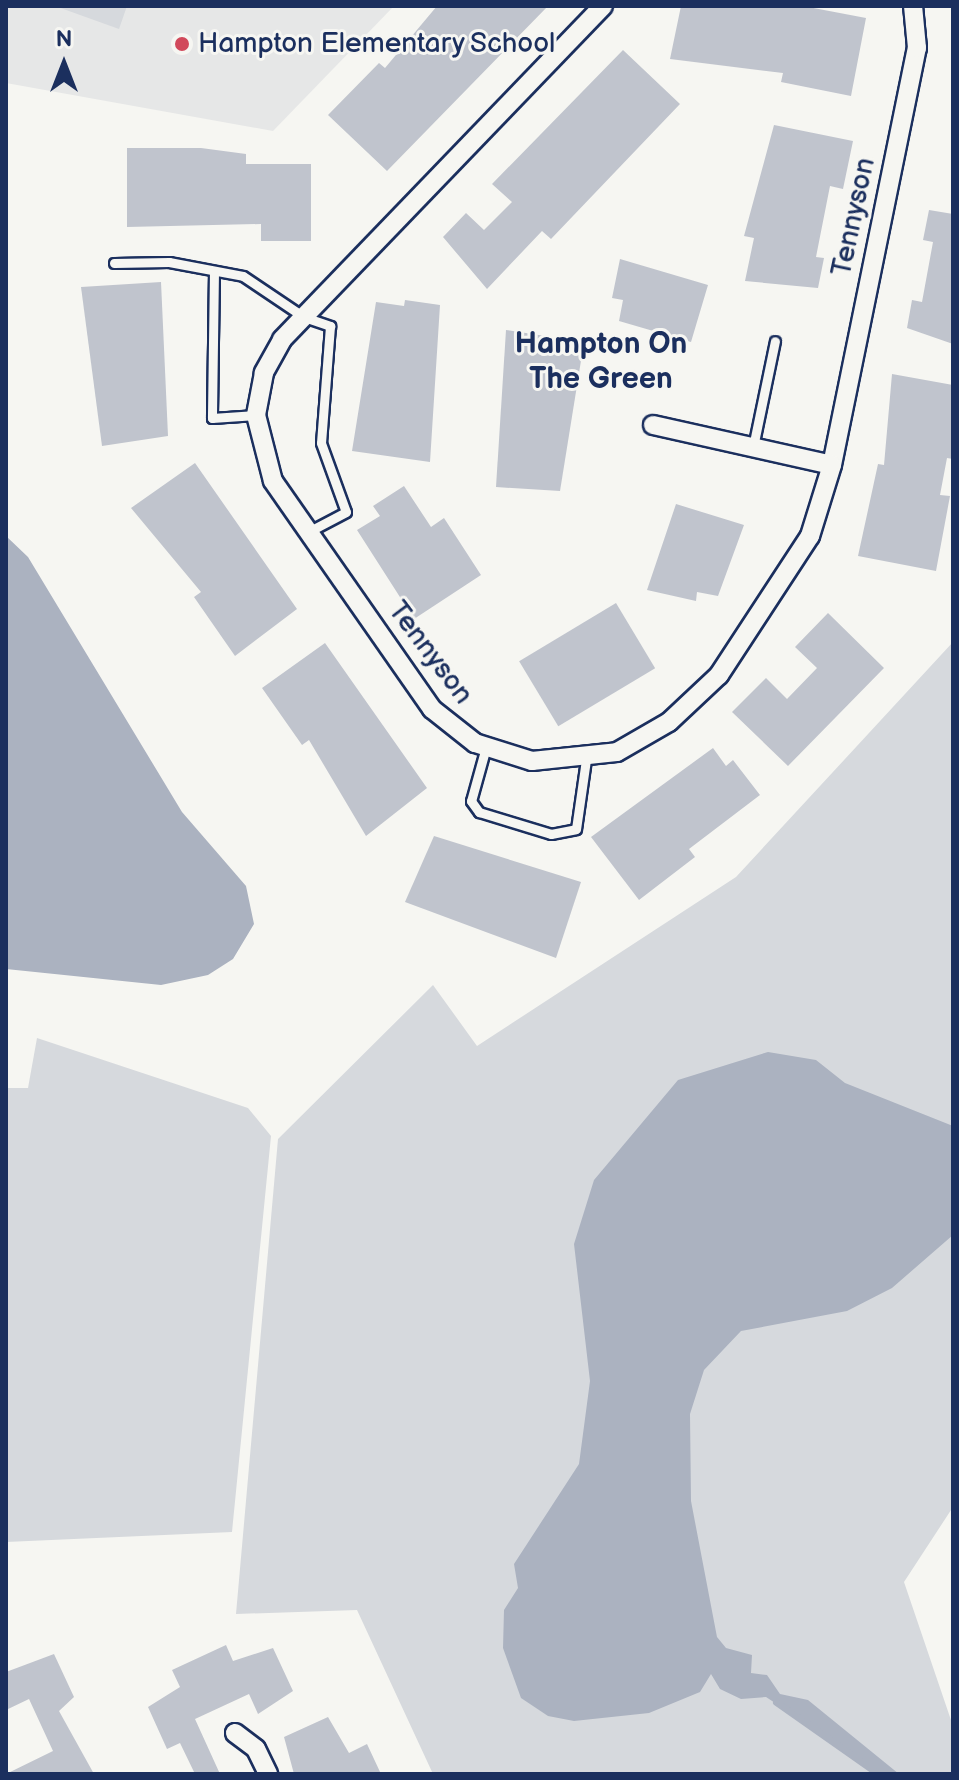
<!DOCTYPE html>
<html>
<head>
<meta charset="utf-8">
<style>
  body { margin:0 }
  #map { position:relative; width:959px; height:1780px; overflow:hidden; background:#f6f6f2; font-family:"Balsamiq Sans",sans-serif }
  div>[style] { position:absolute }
  .built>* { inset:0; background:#e6e7e7 }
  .green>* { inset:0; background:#d6d9dd }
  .water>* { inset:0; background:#abb2c0 }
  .stream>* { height:7px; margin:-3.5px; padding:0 3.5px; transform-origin:3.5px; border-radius:3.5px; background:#abb2c0 }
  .building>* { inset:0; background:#c0c4cd; transform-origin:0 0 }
  .roads { filter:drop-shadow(2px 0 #1b2f5e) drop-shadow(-2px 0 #1b2f5e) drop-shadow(0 2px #1b2f5e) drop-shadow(0 -2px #1b2f5e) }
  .service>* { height:9px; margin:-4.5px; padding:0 4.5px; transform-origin:4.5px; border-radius:4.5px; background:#f6f6f2 }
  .minor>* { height:18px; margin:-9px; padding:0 9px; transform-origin:9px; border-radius:9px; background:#f6f6f2 }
  .dots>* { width:22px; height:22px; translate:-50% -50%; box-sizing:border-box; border:4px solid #f6f6f2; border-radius:50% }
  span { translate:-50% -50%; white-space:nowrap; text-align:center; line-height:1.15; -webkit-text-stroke:6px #f6f6f2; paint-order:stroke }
  .poi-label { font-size:28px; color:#1b2f5e }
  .left { translate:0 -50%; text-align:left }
  .street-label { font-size:28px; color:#1b2f5e }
  .neighbourhood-label { font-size:30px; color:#1b2f5e; font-weight:700 }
  .frame { position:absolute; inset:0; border:8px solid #1b2f5e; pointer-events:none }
  .north { position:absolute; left:24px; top:24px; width:80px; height:80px; -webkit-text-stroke:6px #f6f6f2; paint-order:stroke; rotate:0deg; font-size:22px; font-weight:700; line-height:32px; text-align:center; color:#1b2f5e }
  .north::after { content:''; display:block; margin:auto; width:28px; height:36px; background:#1b2f5e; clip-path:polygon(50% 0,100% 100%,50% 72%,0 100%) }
</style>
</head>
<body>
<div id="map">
  <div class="built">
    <i style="clip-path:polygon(6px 6px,394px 6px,273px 131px,6px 83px)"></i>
  </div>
  <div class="green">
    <i style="clip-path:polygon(55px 6px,127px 6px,119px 29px)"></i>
    <i style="clip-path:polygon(953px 642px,953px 1507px,904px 1582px,953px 1726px,953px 1774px,433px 1774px,357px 1610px,236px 1614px,278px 1139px,433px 985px,477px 1046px,736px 877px)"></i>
    <i style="clip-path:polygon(37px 1038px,248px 1108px,271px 1136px,232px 1532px,6px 1542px,6px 1088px,28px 1088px)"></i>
  </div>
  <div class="water">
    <i style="clip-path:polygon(6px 536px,28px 557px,182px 812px,246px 886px,254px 924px,233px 959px,208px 975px,161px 985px,6px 969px)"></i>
    <i style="clip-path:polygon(768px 1052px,816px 1060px,845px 1083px,953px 1126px,953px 1235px,892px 1288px,847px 1311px,741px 1331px,704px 1370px,690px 1414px,691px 1501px,717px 1637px,726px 1648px,752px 1655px,751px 1673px,767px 1675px,780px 1694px,808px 1700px,899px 1774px,883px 1774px,766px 1697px,741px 1699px,720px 1689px,711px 1674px,700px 1692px,649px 1713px,574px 1721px,548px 1716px,521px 1698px,503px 1648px,504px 1610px,518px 1588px,514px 1564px,579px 1464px,590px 1381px,574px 1244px,594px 1180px,678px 1080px)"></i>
  </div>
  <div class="stream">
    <i style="left:776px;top:1702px;width:126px;rotate:35deg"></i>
  </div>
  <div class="building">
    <i style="clip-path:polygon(437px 6px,548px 6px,387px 171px,328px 115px,379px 63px,385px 68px)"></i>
    <i style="clip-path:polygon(681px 6px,803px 6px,866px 18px,851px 96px,781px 82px,783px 73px,670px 59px)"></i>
    <i style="clip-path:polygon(623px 50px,680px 104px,551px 239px,542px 231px,487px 289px,443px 237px,466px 213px,484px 230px,512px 202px,492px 184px)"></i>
    <i style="clip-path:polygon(774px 125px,853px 141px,843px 189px,830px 186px,816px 257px,824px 258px,818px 288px,745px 281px,754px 238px,744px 236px)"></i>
    <i style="clip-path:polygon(127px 148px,201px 148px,246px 154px,246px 164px,311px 164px,311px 241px,261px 241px,261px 224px,127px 227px)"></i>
    <i style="clip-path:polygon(929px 210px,953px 214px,953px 344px,907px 328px,912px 300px,922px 302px,933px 242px,923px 240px)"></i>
    <i style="clip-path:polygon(620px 259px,708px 285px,691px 342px,619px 321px,623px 300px,612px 298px)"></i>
    <i style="clip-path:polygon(161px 282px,168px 436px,102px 446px,81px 287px)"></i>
    <i style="clip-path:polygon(405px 300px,440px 305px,430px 462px,352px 451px,376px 302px,404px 306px)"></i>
    <i style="clip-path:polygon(506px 330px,584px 342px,560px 491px,496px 487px)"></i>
    <i style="clip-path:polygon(892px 374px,953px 385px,953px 459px,947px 458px,940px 495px,950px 496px,936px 571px,858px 556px,878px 464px,884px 465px)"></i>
    <i style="clip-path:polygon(195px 463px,297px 609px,235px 656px,194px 597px,201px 592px,131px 508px)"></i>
    <i style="clip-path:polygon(404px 486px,431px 527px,444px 518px,481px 575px,414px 619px,357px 530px,380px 516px,373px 506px)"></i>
    <i style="clip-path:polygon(676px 504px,744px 525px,718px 596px,697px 592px,696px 601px,647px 590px)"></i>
    <i style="left:616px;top:603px;width:76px;height:113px;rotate:59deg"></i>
    <i style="clip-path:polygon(828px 613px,884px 668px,788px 766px,732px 712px,766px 678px,787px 699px,817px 668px,795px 647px)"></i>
    <i style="clip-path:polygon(325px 643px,427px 788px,366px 836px,309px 740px,302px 745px,262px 688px)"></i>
    <i style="clip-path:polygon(713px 748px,726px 766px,733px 760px,760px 795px,689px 849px,695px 857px,639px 900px,591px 837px)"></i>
    <i style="clip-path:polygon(434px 836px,581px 882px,556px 958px,405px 902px)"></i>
    <i style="clip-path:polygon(226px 1645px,233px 1661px,273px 1648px,293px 1691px,258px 1714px,249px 1694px,195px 1719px,220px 1774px,195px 1774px,180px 1743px,167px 1749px,148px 1707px,180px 1687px,172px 1670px)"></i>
    <i style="clip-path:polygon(54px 1654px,74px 1697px,59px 1711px,94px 1774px,6px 1774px,53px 1751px,29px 1699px,6px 1710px,6px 1672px)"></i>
    <i style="clip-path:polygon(328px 1717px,349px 1753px,367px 1744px,381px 1774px,294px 1774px,284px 1737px)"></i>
  </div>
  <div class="roads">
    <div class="service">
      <i style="left:114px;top:263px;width:55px;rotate:-1deg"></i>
      <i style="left:169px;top:262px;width:75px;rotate:10.7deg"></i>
      <i style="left:243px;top:276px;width:73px;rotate:33.9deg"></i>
      <i style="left:304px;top:317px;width:28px;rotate:19deg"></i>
      <i style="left:330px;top:326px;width:117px;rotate:94.4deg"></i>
      <i style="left:321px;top:443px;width:73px;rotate:70.1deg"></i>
      <i style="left:346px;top:512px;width:43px;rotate:152.2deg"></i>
      <i style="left:214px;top:271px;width:147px;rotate:90.8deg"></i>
      <i style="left:212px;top:418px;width:44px;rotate:-3.9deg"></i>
      <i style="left:753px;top:447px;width:108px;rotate:-78.3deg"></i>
      <i style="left:486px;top:747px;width:56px;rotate:105.5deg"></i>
      <i style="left:471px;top:801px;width:14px;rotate:54deg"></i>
      <i style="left:479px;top:812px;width:75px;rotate:17deg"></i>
      <i style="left:551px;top:834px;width:25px;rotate:-11deg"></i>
      <i style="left:576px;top:829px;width:70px;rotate:-81.8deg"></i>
    </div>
    <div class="minor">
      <i style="left:603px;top:6px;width:463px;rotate:133.9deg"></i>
      <i style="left:282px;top:340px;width:38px;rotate:119deg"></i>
      <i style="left:264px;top:373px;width:43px;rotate:100.8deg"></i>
      <i style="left:256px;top:415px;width:68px;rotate:75.6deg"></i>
      <i style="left:273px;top:481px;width:278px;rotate:55.1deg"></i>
      <i style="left:432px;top:709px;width:55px;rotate:38.3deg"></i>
      <i style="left:475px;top:743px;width:60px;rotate:17.5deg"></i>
      <i style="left:532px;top:761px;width:85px;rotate:-6deg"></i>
      <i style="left:617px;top:752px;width:60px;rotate:-30deg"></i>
      <i style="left:669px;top:722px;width:69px;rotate:-43.2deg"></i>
      <i style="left:719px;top:675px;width:166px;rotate:-56.8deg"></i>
      <i style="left:810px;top:536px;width:74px;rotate:-72.8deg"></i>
      <i style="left:832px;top:465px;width:426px;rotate:-78.5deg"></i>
      <i style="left:917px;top:48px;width:42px;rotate:-95.4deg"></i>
      <i style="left:653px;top:425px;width:183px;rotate:12.6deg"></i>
      <i style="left:235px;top:1733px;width:26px;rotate:37deg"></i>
      <i style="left:256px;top:1749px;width:28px;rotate:64deg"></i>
    </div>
  </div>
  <div class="dots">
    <i style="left:182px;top:44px;background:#d1495b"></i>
  </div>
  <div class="poi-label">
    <span class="left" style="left:198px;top:44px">Hampton Elementary School</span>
  </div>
  <div class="street-label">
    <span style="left:854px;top:217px;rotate:-78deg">Tennyson</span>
    <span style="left:430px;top:653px;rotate:53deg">Tennyson</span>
  </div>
  <div class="neighbourhood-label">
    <span style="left:601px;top:361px">Hampton On<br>The Green</span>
  </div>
  <div class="frame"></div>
  <div class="north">N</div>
</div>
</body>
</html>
